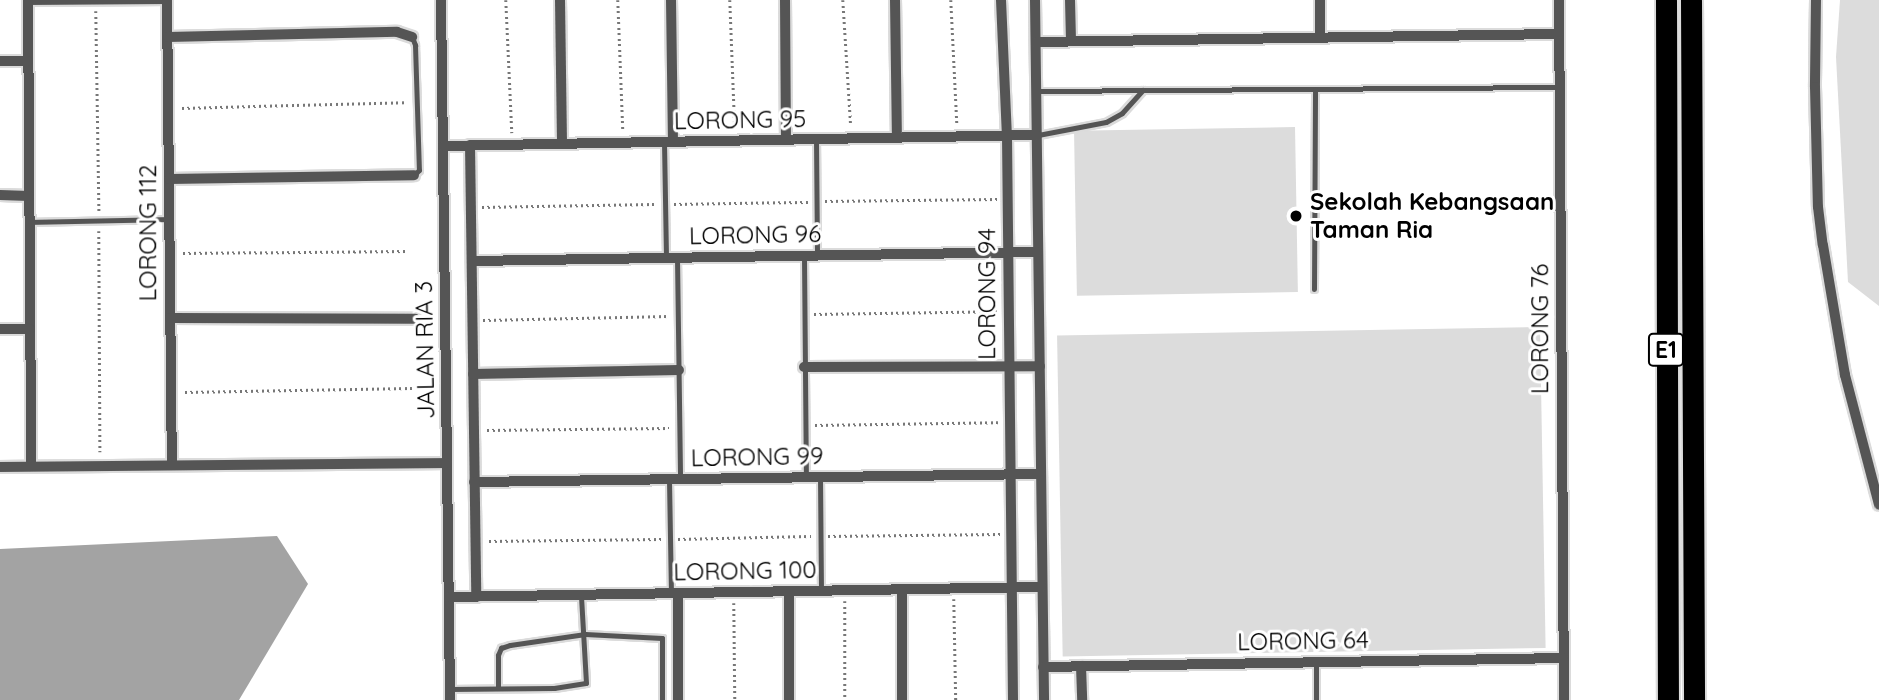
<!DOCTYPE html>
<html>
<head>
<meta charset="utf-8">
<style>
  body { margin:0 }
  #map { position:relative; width:1879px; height:700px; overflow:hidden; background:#fff; font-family:Quicksand,sans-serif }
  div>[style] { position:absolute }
  .green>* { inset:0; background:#dcdcdc; transform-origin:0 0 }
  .water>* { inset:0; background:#a3a3a3 }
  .path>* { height:2.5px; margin-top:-1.25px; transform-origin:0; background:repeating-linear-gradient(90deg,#777 0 2px,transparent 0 5.5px) }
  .roads { filter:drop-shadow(2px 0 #dbdbdb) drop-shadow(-2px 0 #dbdbdb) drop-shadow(0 2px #dbdbdb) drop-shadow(0 -2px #dbdbdb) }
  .lane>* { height:5px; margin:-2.5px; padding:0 2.5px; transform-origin:2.5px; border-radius:2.5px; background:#555 }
  .street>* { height:10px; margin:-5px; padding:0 5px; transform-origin:5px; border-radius:5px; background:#555 }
  .highway>* { height:21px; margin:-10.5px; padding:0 10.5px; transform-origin:10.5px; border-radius:10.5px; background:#000 }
  .dots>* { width:19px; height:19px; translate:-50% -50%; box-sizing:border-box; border:4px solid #fff; border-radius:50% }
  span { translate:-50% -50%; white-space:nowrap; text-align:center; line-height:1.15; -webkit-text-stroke:6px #fff; paint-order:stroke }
  .shield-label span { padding:2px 5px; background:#fff; border:2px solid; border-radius:5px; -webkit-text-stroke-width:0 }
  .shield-label { font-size:23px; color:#000; font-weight:700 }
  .street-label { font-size:24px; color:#000 }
  .poi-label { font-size:24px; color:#000; font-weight:700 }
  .left { translate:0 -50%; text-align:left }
</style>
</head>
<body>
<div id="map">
  <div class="green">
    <i style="clip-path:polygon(1840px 0,1879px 0,1879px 306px,1848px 282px,1836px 57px)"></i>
    <i style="left:1295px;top:127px;width:165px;height:221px;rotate:89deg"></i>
    <i style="left:1540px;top:327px;width:321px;height:483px;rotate:89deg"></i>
  </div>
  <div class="water">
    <i style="clip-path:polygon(277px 536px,308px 584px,239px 700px,0 700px,0 549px)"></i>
  </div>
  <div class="path">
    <i style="left:506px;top:0;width:133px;rotate:87.4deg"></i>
    <i style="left:618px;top:0;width:130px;rotate:87.8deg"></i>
    <i style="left:730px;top:0;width:130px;rotate:87.8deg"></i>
    <i style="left:843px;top:0;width:126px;rotate:86.4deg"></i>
    <i style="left:951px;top:0;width:123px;rotate:87.2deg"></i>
    <i style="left:96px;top:11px;width:200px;rotate:89.1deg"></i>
    <i style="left:182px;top:108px;width:224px;rotate:-1.5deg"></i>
    <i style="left:825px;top:201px;width:172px;rotate:-0.7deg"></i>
    <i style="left:674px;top:204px;width:134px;rotate:-0.9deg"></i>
    <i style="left:482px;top:207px;width:172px;rotate:-1deg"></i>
    <i style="left:99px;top:231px;width:221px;rotate:89.7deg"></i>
    <i style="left:183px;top:253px;width:224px;rotate:-0.5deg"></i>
    <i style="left:814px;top:314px;width:183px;rotate:-0.9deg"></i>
    <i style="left:483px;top:320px;width:186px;rotate:-1.2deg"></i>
    <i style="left:185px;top:392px;width:227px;rotate:-1deg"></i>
    <i style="left:815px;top:425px;width:183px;rotate:-0.9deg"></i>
    <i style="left:487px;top:430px;width:182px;rotate:-0.6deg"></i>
    <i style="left:828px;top:536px;width:172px;rotate:-0.7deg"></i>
    <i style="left:678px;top:539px;width:133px;rotate:-1.3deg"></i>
    <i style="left:489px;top:541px;width:172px;rotate:-0.7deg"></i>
    <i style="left:954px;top:599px;width:101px;rotate:88.9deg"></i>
    <i style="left:845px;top:601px;width:99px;rotate:90deg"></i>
    <i style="left:734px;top:603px;width:97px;rotate:89.4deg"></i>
  </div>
  <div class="roads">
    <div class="lane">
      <i style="left:28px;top:2px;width:139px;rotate:-0.4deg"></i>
      <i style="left:412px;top:37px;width:9px;rotate:69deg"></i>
      <i style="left:415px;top:45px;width:125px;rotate:88.2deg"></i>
      <i style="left:419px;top:170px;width:7px;rotate:135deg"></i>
      <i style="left:1037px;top:91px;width:522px;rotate:-0.44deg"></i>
      <i style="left:1038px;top:135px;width:69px;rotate:-10.8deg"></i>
      <i style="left:1106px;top:122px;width:18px;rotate:-29deg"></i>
      <i style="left:1122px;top:113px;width:31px;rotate:-48deg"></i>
      <i style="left:816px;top:139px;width:116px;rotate:89.5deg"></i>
      <i style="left:664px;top:142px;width:116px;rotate:89deg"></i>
      <i style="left:29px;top:222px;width:140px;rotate:-1.2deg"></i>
      <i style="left:804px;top:257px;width:221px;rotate:89.5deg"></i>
      <i style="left:677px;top:258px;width:221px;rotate:89.2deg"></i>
      <i style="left:1314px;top:289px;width:200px;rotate:-89.7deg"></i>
      <i style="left:820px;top:477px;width:113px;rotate:89.5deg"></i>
      <i style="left:669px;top:480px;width:113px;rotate:89deg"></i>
      <i style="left:498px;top:688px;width:33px;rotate:-90deg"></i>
      <i style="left:498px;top:655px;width:8px;rotate:-67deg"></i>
      <i style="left:501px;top:648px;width:9px;rotate:-18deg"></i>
      <i style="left:510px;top:645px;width:76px;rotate:-8.3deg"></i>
      <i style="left:585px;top:634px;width:77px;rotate:3deg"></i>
      <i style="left:662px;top:638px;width:62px;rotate:90deg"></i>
      <i style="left:449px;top:689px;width:105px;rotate:-0.5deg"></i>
      <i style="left:554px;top:688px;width:32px;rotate:-9deg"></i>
      <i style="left:586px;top:683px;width:86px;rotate:-93.3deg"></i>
      <i style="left:1316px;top:700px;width:38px;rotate:-90deg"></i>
    </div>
    <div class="street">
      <i style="left:28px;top:0;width:466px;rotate:89.6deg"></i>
      <i style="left:167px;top:0;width:465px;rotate:89.4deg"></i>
      <i style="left:441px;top:0;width:700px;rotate:89.26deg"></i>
      <i style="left:560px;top:0;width:143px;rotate:89.2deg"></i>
      <i style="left:671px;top:0;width:142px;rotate:89.2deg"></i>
      <i style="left:785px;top:0;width:140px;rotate:89.6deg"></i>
      <i style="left:895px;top:0;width:138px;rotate:89.2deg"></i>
      <i style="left:1001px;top:0;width:136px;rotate:87.5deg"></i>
      <i style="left:1007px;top:136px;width:564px;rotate:89.39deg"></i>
      <i style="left:1035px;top:0;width:700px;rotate:89.26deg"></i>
      <i style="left:1070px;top:0;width:41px;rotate:88.6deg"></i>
      <i style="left:1320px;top:0;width:36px;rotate:90deg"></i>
      <i style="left:1559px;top:0;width:700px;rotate:89.59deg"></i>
      <i style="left:1816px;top:0;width:87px;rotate:90.7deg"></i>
      <i style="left:1815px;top:87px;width:120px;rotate:88.6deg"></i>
      <i style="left:1818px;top:207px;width:38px;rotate:83deg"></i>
      <i style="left:1823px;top:245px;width:132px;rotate:80.4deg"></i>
      <i style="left:1845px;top:375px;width:134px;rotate:75.3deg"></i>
      <i style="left:168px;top:37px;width:229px;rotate:-1.3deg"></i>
      <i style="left:397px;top:32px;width:16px;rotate:18deg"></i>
      <i style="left:1036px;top:42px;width:523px;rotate:-0.88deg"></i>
      <i style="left:0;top:61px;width:28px"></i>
      <i style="left:470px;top:145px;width:452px;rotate:89.2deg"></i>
      <i style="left:443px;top:146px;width:594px;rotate:-1.06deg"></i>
      <i style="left:169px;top:179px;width:245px;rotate:-0.9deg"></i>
      <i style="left:0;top:195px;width:29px;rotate:2deg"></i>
      <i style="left:472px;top:261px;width:566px;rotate:-0.91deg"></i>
      <i style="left:170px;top:318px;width:245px;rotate:0.2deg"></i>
      <i style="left:0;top:329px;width:30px"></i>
      <i style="left:804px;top:367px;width:236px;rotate:-0.2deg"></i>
      <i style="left:473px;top:374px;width:206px;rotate:-1.1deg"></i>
      <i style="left:0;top:467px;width:447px;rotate:-0.5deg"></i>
      <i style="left:474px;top:482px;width:567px;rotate:-0.81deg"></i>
      <i style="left:902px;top:590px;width:110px;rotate:90deg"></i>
      <i style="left:789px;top:592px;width:108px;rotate:90deg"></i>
      <i style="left:678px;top:593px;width:107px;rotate:90deg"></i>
      <i style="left:449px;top:597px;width:593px;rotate:-0.97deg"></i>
      <i style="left:1081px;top:666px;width:34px;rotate:88deg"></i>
      <i style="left:1043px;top:667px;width:521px;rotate:-0.99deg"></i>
    </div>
    <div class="highway">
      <i style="left:1666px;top:0;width:700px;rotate:89.84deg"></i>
      <i style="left:1691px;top:0;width:700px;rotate:89.75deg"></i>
    </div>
  </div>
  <div class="dots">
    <i style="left:1296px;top:216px;background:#000"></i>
  </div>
  <div class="shield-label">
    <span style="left:1666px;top:350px">E1</span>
  </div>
  <div class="street-label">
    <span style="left:740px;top:120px;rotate:-1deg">LORONG 95</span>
    <span style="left:148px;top:233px;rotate:-90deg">LORONG 112</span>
    <span style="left:755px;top:235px;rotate:-1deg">LORONG 96</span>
    <span style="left:987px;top:294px;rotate:-90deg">LORONG 94</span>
    <span style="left:1540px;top:329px;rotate:-90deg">LORONG 76</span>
    <span style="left:425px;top:350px;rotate:-91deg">JALAN RIA 3</span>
    <span style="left:757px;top:457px;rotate:-1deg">LORONG 99</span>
    <span style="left:745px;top:571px;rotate:-1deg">LORONG 100</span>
    <span style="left:1303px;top:641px;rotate:-1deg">LORONG 64</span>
  </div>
  <div class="poi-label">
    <span class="left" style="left:1310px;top:216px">Sekolah Kebangsaan<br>Taman Ria</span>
  </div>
</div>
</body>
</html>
